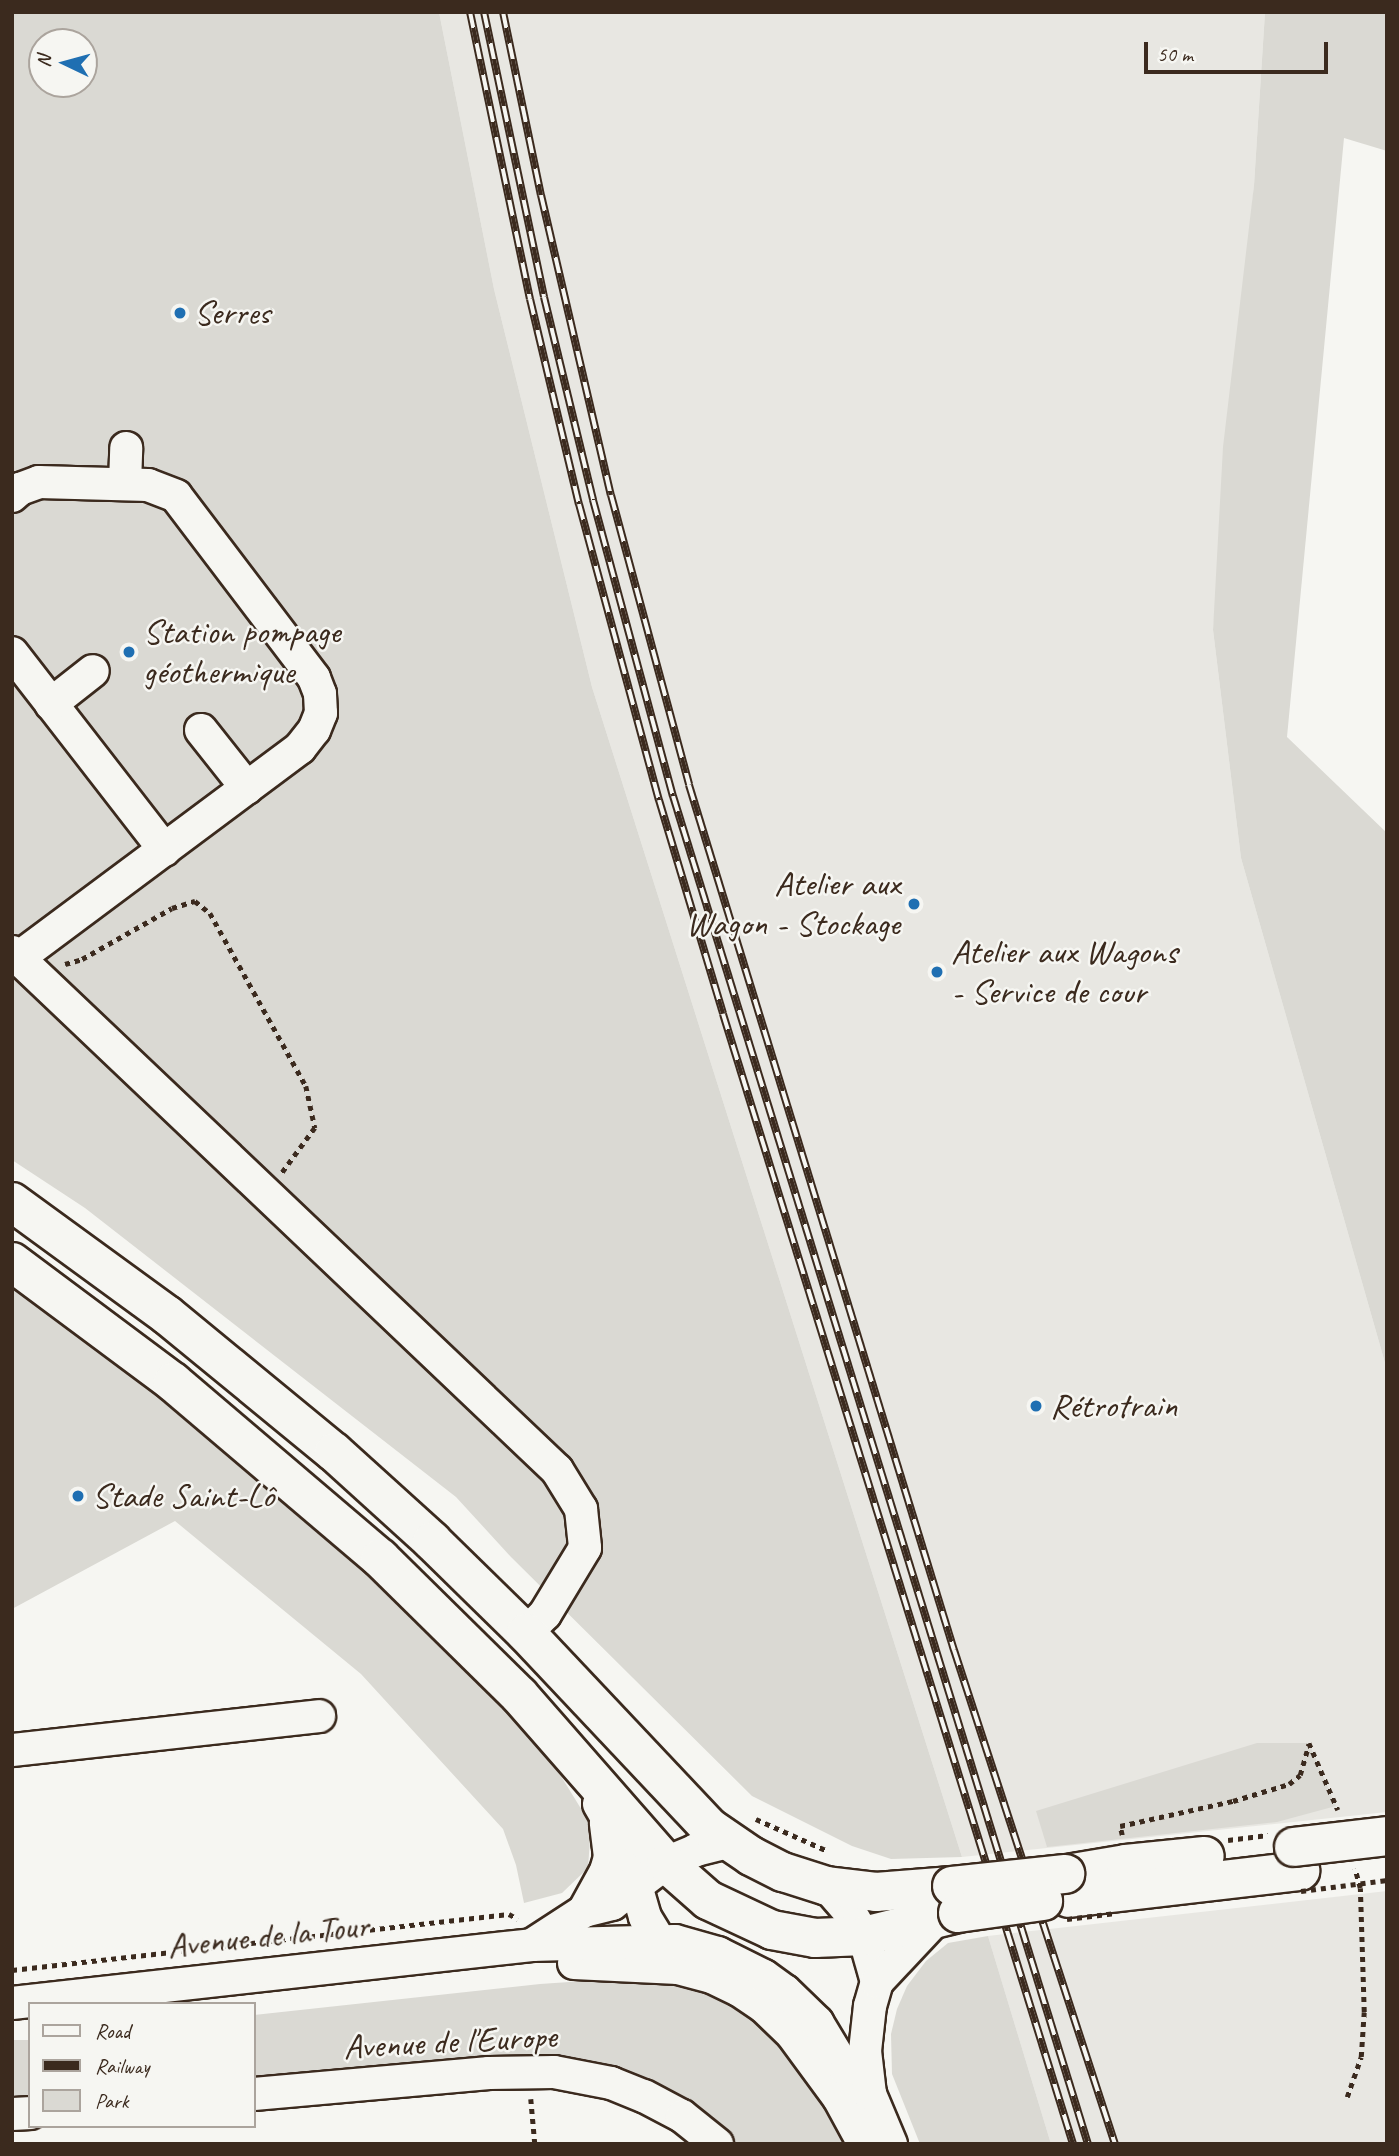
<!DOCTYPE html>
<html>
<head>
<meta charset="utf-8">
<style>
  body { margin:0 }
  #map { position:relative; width:1399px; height:2156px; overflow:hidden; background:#f6f6f2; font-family:Caveat,sans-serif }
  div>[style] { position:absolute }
  .built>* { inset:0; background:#e8e7e2 }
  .green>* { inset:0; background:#dad9d3; transform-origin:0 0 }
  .path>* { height:4.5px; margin-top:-2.25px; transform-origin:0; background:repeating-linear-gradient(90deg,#3b2a1e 0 5px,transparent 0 10px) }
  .roads { filter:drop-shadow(2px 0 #3b2a1e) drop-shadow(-2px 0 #3b2a1e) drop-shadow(0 2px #3b2a1e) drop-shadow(0 -2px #3b2a1e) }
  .minor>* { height:32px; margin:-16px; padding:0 16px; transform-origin:16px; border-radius:16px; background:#f6f6f2 }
  .major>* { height:38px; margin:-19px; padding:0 19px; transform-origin:19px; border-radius:19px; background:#f6f6f2 }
  .rail>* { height:8px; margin-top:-4px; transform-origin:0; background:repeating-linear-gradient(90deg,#f6f6f2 0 16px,#3b2a1e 0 32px); box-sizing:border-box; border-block:2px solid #3b2a1e }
  .path-bridge>* { height:4.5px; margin-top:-2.25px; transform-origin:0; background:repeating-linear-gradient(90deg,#3b2a1e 0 5px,transparent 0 10px) }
  .bridges { filter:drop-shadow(2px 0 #3b2a1e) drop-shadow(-2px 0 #3b2a1e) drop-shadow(0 2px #3b2a1e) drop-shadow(0 -2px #3b2a1e) }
  .major-bridge>* { height:38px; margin:-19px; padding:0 19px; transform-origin:19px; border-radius:19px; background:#f6f6f2 }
  .dots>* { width:19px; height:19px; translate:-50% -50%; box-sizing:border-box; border:4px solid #f6f6f2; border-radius:50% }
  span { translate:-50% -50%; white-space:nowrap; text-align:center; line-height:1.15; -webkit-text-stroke:5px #f6f6f2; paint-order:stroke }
  .poi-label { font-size:35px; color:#3b2a1e }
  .left { translate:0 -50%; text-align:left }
  .right { translate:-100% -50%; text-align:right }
  .street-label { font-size:35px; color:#3b2a1e }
  .frame { position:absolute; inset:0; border:14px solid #3b2a1e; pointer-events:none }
  .legend { position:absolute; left:28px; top:2002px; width:228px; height:126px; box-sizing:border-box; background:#f6f6f2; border:2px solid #aba49d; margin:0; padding:9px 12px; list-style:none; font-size:21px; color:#3b2a1e }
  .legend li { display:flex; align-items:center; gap:14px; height:35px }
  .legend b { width:35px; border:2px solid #aba49d }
  .north { position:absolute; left:28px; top:28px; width:70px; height:70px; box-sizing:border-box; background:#f6f6f2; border:2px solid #aba49d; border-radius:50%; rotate:275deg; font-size:19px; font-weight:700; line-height:28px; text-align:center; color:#3b2a1e }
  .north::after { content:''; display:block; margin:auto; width:24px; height:32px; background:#1f6fb2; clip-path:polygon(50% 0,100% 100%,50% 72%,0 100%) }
  .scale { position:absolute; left:1144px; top:42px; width:184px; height:32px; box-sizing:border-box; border:4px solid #3b2a1e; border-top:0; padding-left:9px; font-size:21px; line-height:24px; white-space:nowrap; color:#3b2a1e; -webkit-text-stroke:5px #f6f6f2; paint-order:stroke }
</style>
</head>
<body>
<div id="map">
  <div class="built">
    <i style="clip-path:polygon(439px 12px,1265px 12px,1254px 185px,1213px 630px,1241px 858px,1387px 1370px,1387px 1812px,962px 1857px,592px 687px,494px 289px)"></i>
    <i style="clip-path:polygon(1387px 1891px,1387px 2144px,1051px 2144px,988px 1936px)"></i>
  </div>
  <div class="green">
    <i style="clip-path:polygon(evenodd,12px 12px,439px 12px,494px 289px,592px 687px,962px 1857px,891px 1859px,852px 1846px,752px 1796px,511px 1557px,456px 1497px,85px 1208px,12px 1160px,12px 12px,42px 42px,84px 42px,84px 84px,42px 84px,42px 42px)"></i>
    <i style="clip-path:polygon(1265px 12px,1387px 12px,1387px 151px,1344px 138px,1287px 737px,1387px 833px,1387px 1370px,1241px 858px,1213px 630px,1223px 447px,1254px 185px)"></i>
    <i style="clip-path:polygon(12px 1279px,228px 1446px,400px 1599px,520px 1722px,556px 1768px,591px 1825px,588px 1868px,562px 1893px,524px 1903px,516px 1865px,503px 1829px,361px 1674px,175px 1521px,12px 1609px)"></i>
    <i style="clip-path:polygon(1257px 1743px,1309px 1743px,1336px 1806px,1277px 1822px,1047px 1847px,1036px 1811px)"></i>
    <i style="clip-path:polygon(988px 1936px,1051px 2144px,920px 2144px,892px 2074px,891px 2034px,897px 2009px,907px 1986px,926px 1961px,948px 1943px)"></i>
    <i style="clip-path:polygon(599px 1980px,671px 1983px,709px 1993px,742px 2010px,774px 2037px,800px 2068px,822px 2098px,848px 2144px,732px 2144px,645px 2084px,254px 2083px,254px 2015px,540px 1984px)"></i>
    <i style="left:30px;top:2040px;width:62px;height:18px;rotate:90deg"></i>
  </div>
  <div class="path">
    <i style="left:65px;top:964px;width:18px;rotate:-16deg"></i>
    <i style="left:82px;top:959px;width:103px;rotate:-29.5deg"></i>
    <i style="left:172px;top:908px;width:24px;rotate:-17deg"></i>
    <i style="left:195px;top:901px;width:19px;rotate:39deg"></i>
    <i style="left:210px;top:913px;width:198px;rotate:61deg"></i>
    <i style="left:306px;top:1086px;width:43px;rotate:77.9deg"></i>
    <i style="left:315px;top:1128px;width:56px;rotate:126.3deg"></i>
    <i style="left:1309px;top:1743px;width:73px;rotate:66.6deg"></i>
    <i style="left:756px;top:1819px;width:79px;rotate:24deg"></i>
    <i style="left:1122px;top:1835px;width:9px;rotate:-103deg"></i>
    <i style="left:1120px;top:1826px;width:116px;rotate:-12.5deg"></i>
    <i style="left:1233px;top:1801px;width:59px;rotate:-16.9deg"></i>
    <i style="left:1289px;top:1784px;width:14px;rotate:-39deg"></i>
    <i style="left:1300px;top:1775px;width:32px;rotate:-74deg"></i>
    <i style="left:1228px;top:1840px;width:40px;rotate:-7.1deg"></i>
    <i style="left:12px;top:1970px;width:500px;rotate:-6.43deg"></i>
    <i style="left:509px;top:1914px;width:10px;rotate:29deg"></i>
    <i style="left:1347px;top:2097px;width:42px;rotate:-70.7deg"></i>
    <i style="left:1361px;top:2057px;width:45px;rotate:-86.2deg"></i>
    <i style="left:1364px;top:2012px;width:124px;rotate:-91.8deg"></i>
    <i style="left:1360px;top:1888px;width:20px;rotate:-105deg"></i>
    <i style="left:531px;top:2099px;width:45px;rotate:84.9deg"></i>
  </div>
  <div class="roads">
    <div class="minor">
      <i style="left:125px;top:484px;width:36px;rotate:-88deg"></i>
      <i style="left:12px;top:496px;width:11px;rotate:-41deg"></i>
      <i style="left:20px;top:489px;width:20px;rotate:-20deg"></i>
      <i style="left:39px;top:482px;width:109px;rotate:1.6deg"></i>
      <i style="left:148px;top:485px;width:30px;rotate:21deg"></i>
      <i style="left:176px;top:496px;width:228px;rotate:52.8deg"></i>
      <i style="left:314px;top:678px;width:17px;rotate:69deg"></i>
      <i style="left:320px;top:694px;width:19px;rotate:87deg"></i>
      <i style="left:321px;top:713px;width:18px;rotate:112deg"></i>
      <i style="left:314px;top:730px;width:23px;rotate:128deg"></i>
      <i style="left:300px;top:748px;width:352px;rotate:143.3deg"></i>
      <i style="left:12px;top:653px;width:249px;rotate:52.2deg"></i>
      <i style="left:51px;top:704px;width:53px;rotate:-38.2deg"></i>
      <i style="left:201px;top:730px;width:74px;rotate:51.6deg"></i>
      <i style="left:12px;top:952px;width:752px;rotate:43.55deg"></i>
      <i style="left:557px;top:1470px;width:46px;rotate:58.4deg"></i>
      <i style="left:581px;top:1509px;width:39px;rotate:84deg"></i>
      <i style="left:585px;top:1548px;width:77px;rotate:121.2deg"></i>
      <i style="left:545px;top:1614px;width:27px;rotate:135deg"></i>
      <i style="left:12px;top:1750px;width:309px;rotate:-6.3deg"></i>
      <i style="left:599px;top:1804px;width:54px;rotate:60.1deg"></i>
      <i style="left:626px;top:1851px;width:69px;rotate:73.9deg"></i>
      <i style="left:645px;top:1917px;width:42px;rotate:58.6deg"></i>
      <i style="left:827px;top:1886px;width:35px;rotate:49deg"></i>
      <i style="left:850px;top:1912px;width:28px;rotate:60deg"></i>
      <i style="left:864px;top:1936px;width:48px;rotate:74.2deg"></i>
      <i style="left:584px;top:1911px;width:46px;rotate:-61.2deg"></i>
      <i style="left:606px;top:1871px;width:15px;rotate:-74deg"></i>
      <i style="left:610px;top:1857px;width:34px;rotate:-97deg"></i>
      <i style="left:532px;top:1945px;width:62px;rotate:-33.2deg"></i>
      <i style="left:584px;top:1911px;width:29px;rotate:-14deg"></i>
      <i style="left:612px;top:1904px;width:68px;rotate:-37.2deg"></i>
      <i style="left:666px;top:1863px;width:33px;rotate:-23deg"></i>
      <i style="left:696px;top:1850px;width:34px;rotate:-14deg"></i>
      <i style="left:574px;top:1963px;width:104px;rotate:2.8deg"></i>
      <i style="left:678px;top:1968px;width:35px;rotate:15deg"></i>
      <i style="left:712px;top:1977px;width:30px;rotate:26deg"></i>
      <i style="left:739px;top:1990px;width:29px;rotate:34deg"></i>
      <i style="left:763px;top:2006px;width:40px;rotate:44deg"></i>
      <i style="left:792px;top:2034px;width:79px;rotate:53.7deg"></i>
      <i style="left:839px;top:2098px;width:52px;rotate:61.5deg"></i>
      <i style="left:12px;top:2003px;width:523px;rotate:-6.36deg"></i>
      <i style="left:532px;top:1945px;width:143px;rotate:-1.6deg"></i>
      <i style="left:675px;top:1941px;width:45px;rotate:15.6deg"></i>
      <i style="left:718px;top:1953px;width:51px;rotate:26.6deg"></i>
      <i style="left:764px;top:1976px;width:26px;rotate:36deg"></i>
      <i style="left:785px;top:1991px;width:45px;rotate:44.1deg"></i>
      <i style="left:817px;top:2022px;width:56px;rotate:58.9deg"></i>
      <i style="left:846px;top:2070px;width:34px;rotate:45deg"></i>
      <i style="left:254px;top:2094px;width:236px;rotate:-5.1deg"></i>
      <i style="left:489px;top:2073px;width:65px;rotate:-0.9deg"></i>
      <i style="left:554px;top:2072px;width:58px;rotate:10.9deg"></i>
      <i style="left:611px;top:2083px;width:35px;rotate:22deg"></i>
      <i style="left:644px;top:2096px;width:43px;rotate:27.8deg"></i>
      <i style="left:682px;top:2116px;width:45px;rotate:38.7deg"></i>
      <i style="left:12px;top:2114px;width:18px;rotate:-3deg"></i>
      <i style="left:891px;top:2144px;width:54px;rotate:-112.8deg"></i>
      <i style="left:870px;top:2094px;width:43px;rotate:-96.6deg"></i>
      <i style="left:865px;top:2051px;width:45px;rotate:-83.7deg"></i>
      <i style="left:870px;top:2006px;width:25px;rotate:-74deg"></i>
      <i style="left:877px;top:1982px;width:85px;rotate:-46.9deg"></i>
    </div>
    <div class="major">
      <i style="left:12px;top:1202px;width:192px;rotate:36.1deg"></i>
      <i style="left:167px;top:1315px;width:216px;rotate:39.4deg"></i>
      <i style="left:334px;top:1452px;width:132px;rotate:42.2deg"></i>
      <i style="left:432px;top:1541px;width:132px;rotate:44.4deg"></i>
      <i style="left:526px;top:1633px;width:268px;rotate:46.7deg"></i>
      <i style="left:710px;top:1828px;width:50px;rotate:34.3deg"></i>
      <i style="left:751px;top:1856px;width:36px;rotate:27deg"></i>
      <i style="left:783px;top:1872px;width:46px;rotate:17.7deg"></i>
      <i style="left:827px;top:1886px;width:49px;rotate:7deg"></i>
      <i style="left:876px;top:1892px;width:76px;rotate:-4.5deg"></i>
      <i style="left:12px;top:1262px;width:201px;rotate:36.7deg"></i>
      <i style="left:173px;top:1382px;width:272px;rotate:40.4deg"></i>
      <i style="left:380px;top:1558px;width:195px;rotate:44.6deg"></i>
      <i style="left:519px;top:1695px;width:223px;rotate:48.8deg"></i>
      <i style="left:666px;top:1863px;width:56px;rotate:41.4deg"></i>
      <i style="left:708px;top:1900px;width:71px;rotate:25.1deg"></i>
      <i style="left:772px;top:1930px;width:44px;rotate:10.5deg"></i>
      <i style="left:815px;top:1938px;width:49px;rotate:-2.3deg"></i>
      <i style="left:864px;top:1936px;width:97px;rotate:-13.7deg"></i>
      <i style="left:1067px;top:1874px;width:60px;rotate:-9.6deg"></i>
      <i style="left:1126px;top:1864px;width:79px;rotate:-5.8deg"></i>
      <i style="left:1069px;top:1898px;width:233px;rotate:-6.7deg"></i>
    </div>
  </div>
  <div class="rail">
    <i style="left:470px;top:12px;width:293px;rotate:78.2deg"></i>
    <i style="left:530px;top:299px;width:211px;rotate:76.6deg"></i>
    <i style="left:579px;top:504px;width:307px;rotate:74.9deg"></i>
    <i style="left:659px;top:800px;width:223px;rotate:73.3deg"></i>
    <i style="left:723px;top:1014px;width:1183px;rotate:72.79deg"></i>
    <i style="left:484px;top:12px;width:291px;rotate:78.1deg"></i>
    <i style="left:544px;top:297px;width:209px;rotate:76.4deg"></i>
    <i style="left:593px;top:500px;width:307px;rotate:74.9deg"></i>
    <i style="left:673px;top:796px;width:1410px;rotate:72.89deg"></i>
    <i style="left:503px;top:12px;width:187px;rotate:78.3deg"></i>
    <i style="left:541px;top:195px;width:308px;rotate:76.9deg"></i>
    <i style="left:611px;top:495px;width:300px;rotate:74.9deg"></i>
    <i style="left:689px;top:785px;width:905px;rotate:72.97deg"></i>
    <i style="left:954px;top:1650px;width:520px;rotate:71.95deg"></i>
  </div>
  <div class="path-bridge">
    <i style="left:1301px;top:1891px;width:87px;rotate:-7.3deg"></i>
    <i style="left:1067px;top:1919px;width:49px;rotate:-7deg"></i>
  </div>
  <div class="bridges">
    <div class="major-bridge">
      <i style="left:1294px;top:1847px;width:94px;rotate:-6.7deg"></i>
      <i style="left:952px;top:1886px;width:114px;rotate:-6.1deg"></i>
      <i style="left:958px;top:1913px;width:86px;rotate:-8deg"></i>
    </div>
  </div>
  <div class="dots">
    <i style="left:180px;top:313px;background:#1f6fb2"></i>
    <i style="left:129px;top:652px;background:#1f6fb2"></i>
    <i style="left:914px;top:904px;background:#1f6fb2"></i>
    <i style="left:937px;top:972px;background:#1f6fb2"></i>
    <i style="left:1036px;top:1406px;background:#1f6fb2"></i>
    <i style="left:78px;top:1496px;background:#1f6fb2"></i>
  </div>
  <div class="poi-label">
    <span class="left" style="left:194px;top:313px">Serres</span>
    <span class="left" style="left:143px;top:652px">Station pompage<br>géothermique</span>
    <span class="right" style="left:900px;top:904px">Atelier aux<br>Wagon - Stockage</span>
    <span class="left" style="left:951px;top:972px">Atelier aux Wagons<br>- Service de cour</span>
    <span class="left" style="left:1050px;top:1406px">Rétrotrain</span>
    <span class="left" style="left:92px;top:1496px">Stade Saint-Lô</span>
  </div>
  <div class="street-label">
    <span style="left:268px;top:1936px;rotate:-6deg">Avenue de la Tour</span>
    <span style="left:450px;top:2042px;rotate:-3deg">Avenue de l'Europe</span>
  </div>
  <div class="frame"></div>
  <ul class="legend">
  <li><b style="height:9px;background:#f6f6f2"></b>Road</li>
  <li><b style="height:9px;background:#3b2a1e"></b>Railway</li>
  <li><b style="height:19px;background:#dad9d3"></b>Park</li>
  </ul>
  <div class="north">N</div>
  <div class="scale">50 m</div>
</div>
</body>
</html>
